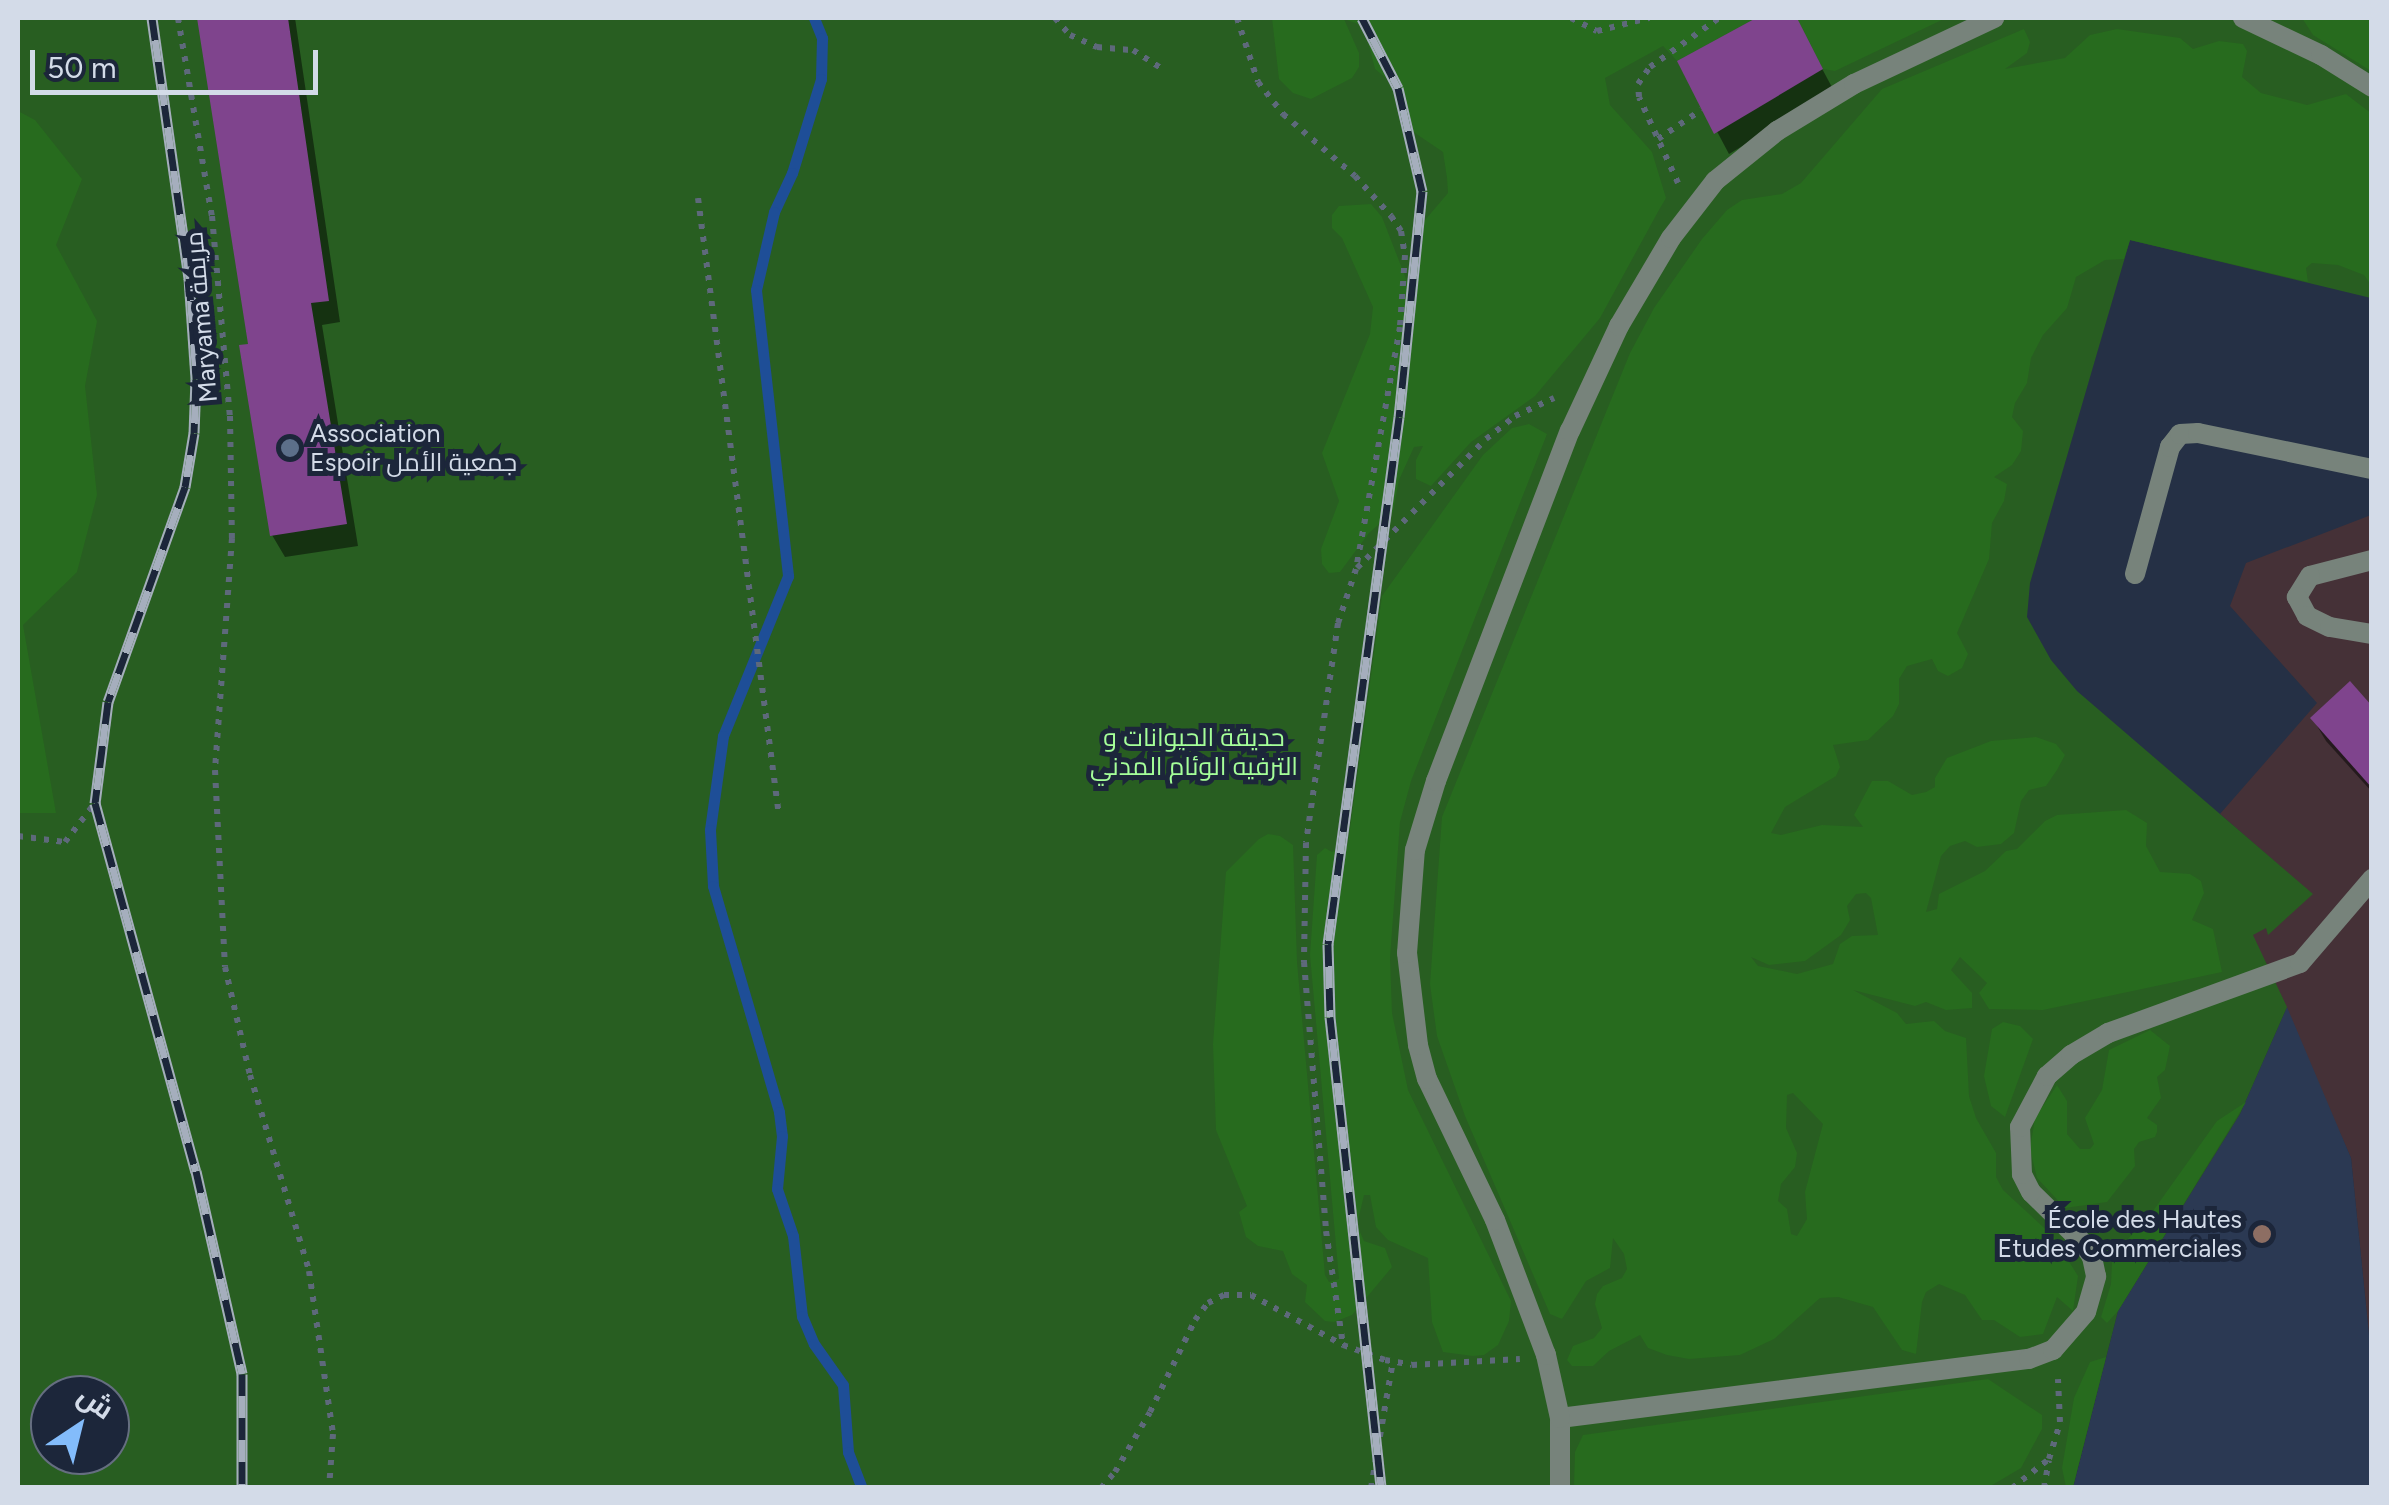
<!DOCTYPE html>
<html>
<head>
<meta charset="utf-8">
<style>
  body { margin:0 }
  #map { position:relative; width:2389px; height:1505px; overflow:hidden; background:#253045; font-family:Figtree,Cairo,sans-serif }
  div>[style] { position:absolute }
  .commercial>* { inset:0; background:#453137 }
  .built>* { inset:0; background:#2b3953 }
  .green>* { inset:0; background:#285e21 }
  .forest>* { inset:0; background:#276b1e }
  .shadow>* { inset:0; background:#0007 }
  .stream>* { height:11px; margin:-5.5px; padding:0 5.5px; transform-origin:5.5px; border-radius:5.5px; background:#1e4e97 }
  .building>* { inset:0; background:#7f448d }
  .path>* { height:6px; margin-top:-3px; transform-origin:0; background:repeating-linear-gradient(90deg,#5e697b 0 5px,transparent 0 13px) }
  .lane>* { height:20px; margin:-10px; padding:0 10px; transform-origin:10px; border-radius:10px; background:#77837b }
  .street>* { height:20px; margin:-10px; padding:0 10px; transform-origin:10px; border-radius:10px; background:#77837b }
  .rail>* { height:11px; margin-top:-5.5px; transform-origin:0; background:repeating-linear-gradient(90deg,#1c263a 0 22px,#a5aebd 0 44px); box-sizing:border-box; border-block:2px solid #a5aebd }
  .dots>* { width:28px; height:28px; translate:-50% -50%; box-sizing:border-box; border:5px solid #1c263a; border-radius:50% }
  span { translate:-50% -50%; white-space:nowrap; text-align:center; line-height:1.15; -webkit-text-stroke:10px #1c263a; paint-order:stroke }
  .street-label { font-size:25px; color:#d3dbe8 }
  .poi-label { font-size:25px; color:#d3dbe8 }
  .left { translate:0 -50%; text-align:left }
  .right { translate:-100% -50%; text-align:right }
  .park-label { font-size:25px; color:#a5ff99 }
  .frame { position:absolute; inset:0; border:20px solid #d3dbe8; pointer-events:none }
  .north { position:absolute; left:30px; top:1375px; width:100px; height:100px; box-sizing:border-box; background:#1c263a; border:2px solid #656e80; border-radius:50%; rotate:35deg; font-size:28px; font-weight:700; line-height:40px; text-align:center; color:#d3dbe8 }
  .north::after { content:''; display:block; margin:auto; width:35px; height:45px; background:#83bcfb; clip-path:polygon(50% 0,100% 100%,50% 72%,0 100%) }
  .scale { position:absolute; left:30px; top:50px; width:288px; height:45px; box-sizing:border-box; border:5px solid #d3dbe8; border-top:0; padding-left:12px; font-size:30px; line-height:35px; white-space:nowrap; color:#d3dbe8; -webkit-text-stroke:8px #1c263a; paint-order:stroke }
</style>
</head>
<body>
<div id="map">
  <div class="commercial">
    <i style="clip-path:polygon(2371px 515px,2371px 1355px,2351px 1158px,2252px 935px,2312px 894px,2220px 814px,2317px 703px,2230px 606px,2246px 563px)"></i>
  </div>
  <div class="built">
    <i style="clip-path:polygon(2287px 1007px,2351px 1158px,2371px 1355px,2371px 1487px,2073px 1488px,2118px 1311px,2240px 1114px)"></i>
  </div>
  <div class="green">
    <i style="clip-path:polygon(evenodd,18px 18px,2371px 18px,2371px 298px,2130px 240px,2030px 583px,2027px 617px,2051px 660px,2077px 691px,2313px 894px,2268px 935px,2266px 928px,2253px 935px,2287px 1007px,2240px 1114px,2118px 1311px,2073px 1487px,18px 1487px,18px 18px,50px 1395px,110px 1395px,110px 1455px,50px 1455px,50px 1395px)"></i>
  </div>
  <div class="forest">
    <i style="clip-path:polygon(1272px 18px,1756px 18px,1677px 61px,1663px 46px,1605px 78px,1610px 105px,1652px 152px,1666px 198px,1659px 210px,1600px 318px,1535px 396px,1471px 442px,1431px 486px,1416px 479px,1416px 460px,1423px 446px,1414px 447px,1399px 480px,1393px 512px,1369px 533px,1340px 572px,1329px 573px,1322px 564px,1321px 549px,1339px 501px,1322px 453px,1370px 334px,1373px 307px,1342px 238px,1332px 228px,1332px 215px,1339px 206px,1371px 204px,1382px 217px,1410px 289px,1421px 250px,1420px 226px,1448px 193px,1447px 178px,1443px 152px,1412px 131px,1402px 113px,1398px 88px,1375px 69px,1364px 26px,1344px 19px,1359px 53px,1359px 67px,1352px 78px,1311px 99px,1293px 93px,1279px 79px)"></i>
    <i style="clip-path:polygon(1797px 18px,1946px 18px,1835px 71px,1823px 69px)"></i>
    <i style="clip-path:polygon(2302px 18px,2371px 18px,2371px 71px,2313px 35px)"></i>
    <i style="clip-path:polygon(evenodd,2024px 29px,2030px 42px,2027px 53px,2005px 69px,2065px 58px,2090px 35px,2117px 29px,2180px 38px,2193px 49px,2219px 41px,2243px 44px,2247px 51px,2242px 77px,2261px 93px,2307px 105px,2346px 94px,2355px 101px,2371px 113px,2371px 285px,2364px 275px,2338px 265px,2312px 263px,2306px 268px,2308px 282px,2130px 240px,2124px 259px,2105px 260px,2076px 277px,2067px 308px,2043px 335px,2031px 358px,2027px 383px,2015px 403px,2012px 417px,2023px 431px,2021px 451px,2012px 465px,1994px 477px,2007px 484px,2004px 501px,1992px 523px,1989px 559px,1957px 633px,1968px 654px,1962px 668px,1948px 676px,1938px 671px,1932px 659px,1907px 666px,1899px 679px,1899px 704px,1893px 716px,1868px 740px,1833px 745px,1840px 767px,1836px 776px,1785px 807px,1771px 833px,1781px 835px,1822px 825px,1863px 827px,1854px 815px,1872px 781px,1888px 781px,1912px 795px,1926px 792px,1935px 787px,1935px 778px,1947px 758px,1991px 741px,2036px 737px,2056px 744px,2065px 755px,2057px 770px,2046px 786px,2029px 790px,2021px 801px,2014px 833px,2001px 844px,1977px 847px,1965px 841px,1950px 846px,1941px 856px,1926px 912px,1937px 909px,1939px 894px,1985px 871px,2006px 851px,2017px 849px,2045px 821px,2057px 815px,2126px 810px,2147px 823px,2146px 846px,2160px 872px,2190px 874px,2201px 881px,2204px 893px,2192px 920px,2213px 929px,2222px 972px,2043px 1010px,1989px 1009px,1979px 993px,1987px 983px,1960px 957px,1951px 970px,1972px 993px,1972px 1008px,1946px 1010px,1926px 1002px,1915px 1006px,1853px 990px,1897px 1013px,1906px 1024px,1934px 1021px,1945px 1031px,1966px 1038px,1969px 1096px,1976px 1118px,1996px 1153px,1996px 1177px,2003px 1190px,2054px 1237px,2078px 1276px,2073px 1311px,2057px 1297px,2043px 1334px,2020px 1337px,1994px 1320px,1982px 1320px,1965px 1295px,1939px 1284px,1926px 1292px,1922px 1302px,1916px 1354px,1902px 1350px,1873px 1307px,1838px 1297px,1820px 1298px,1774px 1339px,1740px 1355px,1689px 1359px,1667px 1355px,1648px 1348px,1640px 1335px,1609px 1351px,1593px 1366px,1572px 1366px,1567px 1360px,1573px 1346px,1594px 1338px,1602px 1328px,1595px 1304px,1597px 1294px,1603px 1286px,1622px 1278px,1627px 1269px,1624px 1254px,1613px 1238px,1610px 1268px,1586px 1281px,1562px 1319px,1550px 1314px,1465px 1116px,1437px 1036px,1430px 984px,1442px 817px,1630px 353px,1654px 308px,1702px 239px,1727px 210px,1742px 200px,1782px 194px,1801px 183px,1882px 89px,2024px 29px,1866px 893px,1871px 898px,1878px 935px,1852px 936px,1840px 944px,1833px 964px,1797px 974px,1758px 966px,1751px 957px,1769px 965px,1805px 961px,1841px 935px,1850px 920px,1847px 906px,1856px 894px,1866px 893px,2024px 29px,1793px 1093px,1823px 1124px,1805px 1192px,1807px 1219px,1797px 1236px,1791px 1234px,1787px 1209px,1778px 1201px,1781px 1184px,1795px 1167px,1797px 1153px,1786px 1128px,1787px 1095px,1793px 1093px)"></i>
    <i style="clip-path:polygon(18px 111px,35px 120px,82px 179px,56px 245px,97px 321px,85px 386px,97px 495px,77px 572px,23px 625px,56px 813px,18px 813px)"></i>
    <i style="clip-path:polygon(1529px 424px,1547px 434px,1411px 781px,1400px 822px,1390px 958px,1392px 1013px,1408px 1090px,1511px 1301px,1509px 1321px,1498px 1345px,1484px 1355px,1473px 1356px,1443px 1352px,1432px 1322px,1428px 1258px,1388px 1240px,1376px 1227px,1370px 1195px,1364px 1195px,1357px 1225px,1364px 1241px,1385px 1248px,1392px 1267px,1352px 1315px,1334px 1322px,1325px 1321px,1305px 1302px,1307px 1285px,1292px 1274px,1283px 1251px,1258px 1246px,1246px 1237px,1239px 1212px,1247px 1206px,1216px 1130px,1213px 1044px,1226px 872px,1259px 839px,1268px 834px,1280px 836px,1293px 845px,1297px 962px,1325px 1275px,1329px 1282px,1339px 1279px,1310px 955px,1317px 855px,1325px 848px,1332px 852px,1348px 844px,1382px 596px,1483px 455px,1512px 428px)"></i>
    <i style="clip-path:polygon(2003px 1022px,2020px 1026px,2033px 1039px,2005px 1117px,1991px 1106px,1984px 1076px,1992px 1029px)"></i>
    <i style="clip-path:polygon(2150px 1030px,2170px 1046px,2165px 1070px,2157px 1077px,2161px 1098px,2147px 1118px,2157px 1125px,2157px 1132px,2155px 1137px,2139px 1142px,2134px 1149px,2135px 1166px,2107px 1202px,2065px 1208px,2037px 1178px,2030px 1149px,2035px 1118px,2057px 1085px,2067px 1101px,2067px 1134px,2080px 1149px,2090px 1149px,2094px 1144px,2085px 1118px,2102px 1090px,2109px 1050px)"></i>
    <i style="clip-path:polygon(2246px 1102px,2118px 1311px,2107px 1323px,2101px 1317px,2111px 1284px,2112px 1262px,2120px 1247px,2148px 1218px,2217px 1121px)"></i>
    <i style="clip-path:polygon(2106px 1357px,2073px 1487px,2066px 1487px,2062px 1468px,2074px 1398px,2090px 1362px)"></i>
    <i style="clip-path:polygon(1988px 1379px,2042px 1415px,2042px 1429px,2021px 1468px,1989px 1487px,1574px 1487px,1575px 1452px,1583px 1435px)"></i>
  </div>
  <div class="shadow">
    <i style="clip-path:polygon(200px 18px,295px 18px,340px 322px,322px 325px,358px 546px,285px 557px,272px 535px,251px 346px)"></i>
    <i style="clip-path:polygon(1762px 18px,1795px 18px,1834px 91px,1729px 154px,1680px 62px)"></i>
    <i style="clip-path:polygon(2372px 710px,2372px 792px,2326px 741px,2313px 719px)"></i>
  </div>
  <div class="stream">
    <i style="left:814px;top:18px;width:22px;rotate:68deg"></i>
    <i style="left:822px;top:38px;width:41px;rotate:91.4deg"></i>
    <i style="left:821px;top:79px;width:98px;rotate:107.1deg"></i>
    <i style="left:792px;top:173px;width:43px;rotate:114.8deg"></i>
    <i style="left:774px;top:212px;width:80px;rotate:103deg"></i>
    <i style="left:756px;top:290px;width:288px;rotate:83.6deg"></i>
    <i style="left:788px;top:576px;width:173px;rotate:112.1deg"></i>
    <i style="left:723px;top:736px;width:95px;rotate:97.9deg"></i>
    <i style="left:710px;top:830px;width:56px;rotate:86.9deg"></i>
    <i style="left:713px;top:886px;width:235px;rotate:73.7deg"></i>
    <i style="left:779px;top:1112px;width:24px;rotate:83deg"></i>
    <i style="left:782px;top:1136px;width:53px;rotate:95.4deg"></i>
    <i style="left:777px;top:1189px;width:50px;rotate:71.2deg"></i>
    <i style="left:793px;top:1236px;width:81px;rotate:83.6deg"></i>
    <i style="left:802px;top:1316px;width:30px;rotate:67deg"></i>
    <i style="left:814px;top:1344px;width:50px;rotate:54.7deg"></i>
    <i style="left:843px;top:1385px;width:67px;rotate:85.7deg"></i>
    <i style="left:848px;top:1452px;width:39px;rotate:69deg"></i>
  </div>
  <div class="building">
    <i style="clip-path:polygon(197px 18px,288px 18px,329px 301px,311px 303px,347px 524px,270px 536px,239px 345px,248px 344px)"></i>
    <i style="clip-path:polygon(1756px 18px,1797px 18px,1823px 69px,1714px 134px,1677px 61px)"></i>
    <i style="clip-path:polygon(2350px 681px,2372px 706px,2372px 788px,2310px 718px)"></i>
  </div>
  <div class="path">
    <i style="left:178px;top:18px;width:201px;rotate:80.3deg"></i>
    <i style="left:212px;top:216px;width:201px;rotate:84.9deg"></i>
    <i style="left:230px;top:416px;width:122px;rotate:89.1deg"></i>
    <i style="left:232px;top:538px;width:233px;rotate:94.2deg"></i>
    <i style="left:215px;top:770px;width:197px;rotate:87.1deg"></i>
    <i style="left:225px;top:967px;width:111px;rotate:77deg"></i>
    <i style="left:250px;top:1075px;width:205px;rotate:73.2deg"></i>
    <i style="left:309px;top:1271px;width:165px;rotate:81.6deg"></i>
    <i style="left:333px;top:1434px;width:54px;rotate:94.2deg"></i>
    <i style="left:1055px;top:18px;width:23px;rotate:49deg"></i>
    <i style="left:1070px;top:35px;width:30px;rotate:24deg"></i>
    <i style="left:1097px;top:47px;width:36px;rotate:5deg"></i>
    <i style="left:1133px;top:50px;width:35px;rotate:33deg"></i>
    <i style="left:1237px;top:18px;width:67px;rotate:71.8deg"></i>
    <i style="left:1258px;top:82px;width:41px;rotate:52deg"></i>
    <i style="left:1283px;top:114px;width:95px;rotate:40.7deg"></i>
    <i style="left:1355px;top:176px;width:54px;rotate:48deg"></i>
    <i style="left:1391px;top:216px;width:18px;rotate:56deg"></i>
    <i style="left:1401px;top:231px;width:24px;rotate:81deg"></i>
    <i style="left:1405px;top:255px;width:72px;rotate:94deg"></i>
    <i style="left:1400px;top:327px;width:246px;rotate:100.3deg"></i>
    <i style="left:1356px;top:569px;width:57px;rotate:108.4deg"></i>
    <i style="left:1338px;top:623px;width:222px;rotate:98.3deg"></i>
    <i style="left:1306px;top:843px;width:119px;rotate:91deg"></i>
    <i style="left:1304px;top:962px;width:270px;rotate:85.3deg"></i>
    <i style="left:1326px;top:1231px;width:115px;rotate:81.5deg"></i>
    <i style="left:1571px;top:18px;width:29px;rotate:27deg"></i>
    <i style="left:1597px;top:31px;width:54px;rotate:-14deg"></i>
    <i style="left:1658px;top:139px;width:52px;rotate:-34deg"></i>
    <i style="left:1678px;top:183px;width:94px;rotate:-114.4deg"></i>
    <i style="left:1639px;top:97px;width:13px;rotate:-94deg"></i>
    <i style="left:1638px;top:84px;width:21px;rotate:-55deg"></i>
    <i style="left:1650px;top:67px;width:85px;rotate:-35.4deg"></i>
    <i style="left:698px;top:198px;width:623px;rotate:82.53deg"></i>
    <i style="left:1357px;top:568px;width:182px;rotate:-45deg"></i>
    <i style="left:1486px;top:439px;width:37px;rotate:-38deg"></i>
    <i style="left:1515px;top:416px;width:43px;rotate:-24.8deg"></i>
    <i style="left:18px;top:836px;width:47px;rotate:7.3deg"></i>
    <i style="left:65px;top:842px;width:49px;rotate:-52.4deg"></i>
    <i style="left:1101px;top:1488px;width:21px;rotate:-49deg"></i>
    <i style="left:1115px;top:1472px;width:69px;rotate:-59.7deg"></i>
    <i style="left:1150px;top:1412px;width:102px;rotate:-63.9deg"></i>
    <i style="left:1195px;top:1320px;width:21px;rotate:-53deg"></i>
    <i style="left:1208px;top:1303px;width:18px;rotate:-27deg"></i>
    <i style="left:1224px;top:1295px;width:27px"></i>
    <i style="left:1251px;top:1295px;width:105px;rotate:28.5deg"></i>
    <i style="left:1343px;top:1345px;width:45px;rotate:19.7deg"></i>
    <i style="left:1385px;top:1360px;width:27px;rotate:10deg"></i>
    <i style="left:1412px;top:1365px;width:108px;rotate:-3.2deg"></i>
    <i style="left:1371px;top:1488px;width:129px;rotate:-80.2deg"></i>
    <i style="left:2012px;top:1488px;width:47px;rotate:-38.1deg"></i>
    <i style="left:2049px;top:1459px;width:39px;rotate:-73deg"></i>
    <i style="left:2060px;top:1422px;width:43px;rotate:-92.7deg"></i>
    <i style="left:2044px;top:1488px;width:28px;rotate:-80deg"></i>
  </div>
  <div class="lane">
    <i style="left:2243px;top:18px;width:86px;rotate:25.4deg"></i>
    <i style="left:2321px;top:55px;width:60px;rotate:32.1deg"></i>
    <i style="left:2372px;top:560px;width:64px;rotate:165.5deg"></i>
    <i style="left:2310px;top:576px;width:25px;rotate:122deg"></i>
    <i style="left:2297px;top:597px;width:21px;rotate:62deg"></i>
    <i style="left:2307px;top:616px;width:25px;rotate:26deg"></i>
    <i style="left:2330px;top:627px;width:43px;rotate:9.5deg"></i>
    <i style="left:1560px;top:1418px;width:473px;rotate:-7.2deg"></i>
    <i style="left:2029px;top:1359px;width:26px;rotate:-21deg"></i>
    <i style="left:2053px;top:1350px;width:50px;rotate:-49deg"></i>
    <i style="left:2086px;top:1312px;width:37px;rotate:-74deg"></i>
    <i style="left:2096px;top:1276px;width:19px;rotate:-102deg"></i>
    <i style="left:2092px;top:1257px;width:18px;rotate:-124deg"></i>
    <i style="left:2082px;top:1242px;width:71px;rotate:-135.6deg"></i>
    <i style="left:2031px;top:1192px;width:20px;rotate:-117deg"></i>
    <i style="left:2022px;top:1174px;width:47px;rotate:-92.4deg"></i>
    <i style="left:2020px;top:1127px;width:58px;rotate:-62.1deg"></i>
    <i style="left:2047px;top:1076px;width:32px;rotate:-41deg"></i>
    <i style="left:2071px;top:1055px;width:43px;rotate:-30.7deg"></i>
    <i style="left:2108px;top:1033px;width:204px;rotate:-20deg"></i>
    <i style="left:2300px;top:963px;width:111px;rotate:-49.4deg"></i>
    <i style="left:1560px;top:1488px;width:70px;rotate:-90deg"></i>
    <i style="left:1560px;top:1418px;width:65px;rotate:-102.5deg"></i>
    <i style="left:1546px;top:1355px;width:144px;rotate:-110.7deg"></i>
    <i style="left:1495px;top:1220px;width:157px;rotate:-115.7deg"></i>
    <i style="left:1427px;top:1079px;width:35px;rotate:-105deg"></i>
    <i style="left:1418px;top:1045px;width:93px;rotate:-96.8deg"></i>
    <i style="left:1407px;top:953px;width:103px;rotate:-85.6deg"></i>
    <i style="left:1415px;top:850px;width:72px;rotate:-73.1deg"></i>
    <i style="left:1436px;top:781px;width:375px;rotate:-69.1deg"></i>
    <i style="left:1570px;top:431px;width:116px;rotate:-65deg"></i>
    <i style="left:1619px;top:326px;width:102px;rotate:-59.4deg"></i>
    <i style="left:1671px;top:238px;width:72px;rotate:-52.3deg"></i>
    <i style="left:1715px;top:181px;width:80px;rotate:-38.9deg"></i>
    <i style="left:1777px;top:131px;width:90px;rotate:-31.4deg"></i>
    <i style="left:1854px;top:84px;width:155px;rotate:-25.2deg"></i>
  </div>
  <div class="street">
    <i style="left:2135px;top:574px;width:132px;rotate:-74.6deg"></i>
    <i style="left:2170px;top:447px;width:16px;rotate:-52deg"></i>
    <i style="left:2180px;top:434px;width:18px;rotate:-3deg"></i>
    <i style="left:2198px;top:433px;width:178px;rotate:11.7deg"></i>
  </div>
  <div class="rail">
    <i style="left:152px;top:18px;width:263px;rotate:81.9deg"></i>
    <i style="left:189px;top:278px;width:101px;rotate:86deg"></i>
    <i style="left:196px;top:379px;width:54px;rotate:92.1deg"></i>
    <i style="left:194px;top:433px;width:55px;rotate:99.5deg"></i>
    <i style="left:185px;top:487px;width:228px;rotate:109.7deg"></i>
    <i style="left:108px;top:702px;width:102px;rotate:97.3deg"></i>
    <i style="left:95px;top:803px;width:382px;rotate:74.7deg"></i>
    <i style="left:196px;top:1171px;width:208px;rotate:77.2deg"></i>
    <i style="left:242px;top:1374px;width:114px;rotate:90deg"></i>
    <i style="left:1362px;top:18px;width:79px;rotate:62.8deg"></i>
    <i style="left:1398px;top:88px;width:106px;rotate:76.9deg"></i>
    <i style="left:1422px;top:191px;width:227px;rotate:95.8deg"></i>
    <i style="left:1399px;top:417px;width:532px;rotate:97.67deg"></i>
    <i style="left:1328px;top:944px;width:73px;rotate:88.4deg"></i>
    <i style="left:1330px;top:1017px;width:474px;rotate:83.8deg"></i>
  </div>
  <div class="dots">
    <i style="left:290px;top:448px;background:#5c6f8a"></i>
    <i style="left:2262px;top:1234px;background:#8d6e63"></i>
  </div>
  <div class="street-label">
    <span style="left:201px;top:317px;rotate:-95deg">Maryama مريمة</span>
  </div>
  <div class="poi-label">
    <span class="left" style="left:310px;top:448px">Association<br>Espoir جمعية الأمل</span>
    <span class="right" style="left:2242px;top:1234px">École des Hautes<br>Etudes Commerciales</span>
  </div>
  <div class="park-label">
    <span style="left:1194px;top:752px">حديقة الحيوانات و<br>الترفيه الوئام المدني</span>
  </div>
  <div class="frame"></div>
  <div class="north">ش</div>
  <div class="scale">50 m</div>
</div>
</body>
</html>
